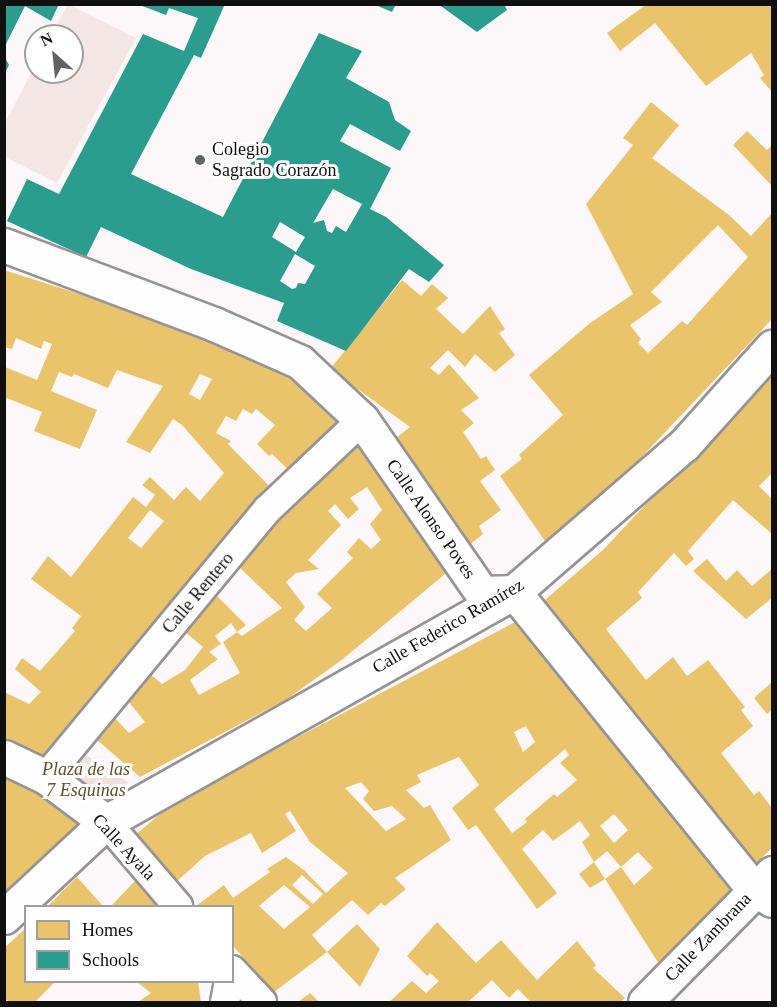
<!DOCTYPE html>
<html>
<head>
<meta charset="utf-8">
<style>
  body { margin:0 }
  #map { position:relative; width:777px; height:1007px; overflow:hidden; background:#fcf7f9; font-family:Georgia,serif }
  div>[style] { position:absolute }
  .green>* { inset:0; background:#efe1db }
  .pitch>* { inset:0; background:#f4e6e4 }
  .homes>* { inset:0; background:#e9c46a }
  .schools>* { inset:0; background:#2a9d8f }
  .roads { filter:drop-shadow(2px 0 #969495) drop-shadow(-2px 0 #969495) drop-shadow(0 2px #969495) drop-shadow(0 -2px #969495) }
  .pedestrian>* { height:28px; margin:-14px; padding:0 14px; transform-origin:14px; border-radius:14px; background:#fffefe }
  .minor>* { height:33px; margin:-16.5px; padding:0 16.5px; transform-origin:16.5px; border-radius:16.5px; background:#fffefe }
  .dots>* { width:16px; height:16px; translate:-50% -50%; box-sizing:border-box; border:3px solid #fff; border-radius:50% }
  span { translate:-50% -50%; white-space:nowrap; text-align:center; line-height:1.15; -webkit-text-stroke:6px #fff; paint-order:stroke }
  .poi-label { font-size:18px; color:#101010 }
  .left { translate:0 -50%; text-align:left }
  .street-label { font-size:18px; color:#101010 }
  .park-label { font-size:18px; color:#615028; font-style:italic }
  .frame { position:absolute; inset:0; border:6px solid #101010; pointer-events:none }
  .legend { position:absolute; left:24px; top:905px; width:210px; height:78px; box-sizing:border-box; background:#fff; border:2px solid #9f9f9f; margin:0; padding:8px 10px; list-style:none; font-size:18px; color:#101010 }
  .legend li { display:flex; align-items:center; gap:12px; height:30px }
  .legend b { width:30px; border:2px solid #9f9f9f }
  .north { position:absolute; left:24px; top:24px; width:60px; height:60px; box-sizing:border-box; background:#fff; border:2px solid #9f9f9f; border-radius:50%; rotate:333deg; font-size:16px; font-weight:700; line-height:24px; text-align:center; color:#101010 }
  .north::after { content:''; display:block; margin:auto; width:21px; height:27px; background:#636162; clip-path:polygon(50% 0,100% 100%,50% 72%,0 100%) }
</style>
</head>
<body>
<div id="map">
  <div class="green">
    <i style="clip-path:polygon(75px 748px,128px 782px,124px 795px,96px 810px,63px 790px)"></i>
  </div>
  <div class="pitch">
    <i style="clip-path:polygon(68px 4px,136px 38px,57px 183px,5px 157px,5px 123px,36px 64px,36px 72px,72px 72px,72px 36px,51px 36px)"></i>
  </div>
  <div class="homes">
    <i style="clip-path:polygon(647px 4px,772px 4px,772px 92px,760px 78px,764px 75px,751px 53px,706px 86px,655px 23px,620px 51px,607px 33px)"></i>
    <i style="clip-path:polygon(evenodd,651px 102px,679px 125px,652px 158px,729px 215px,751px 236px,772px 213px,772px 319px,619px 481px,547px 544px,500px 476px,522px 459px,519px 455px,563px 415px,529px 375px,590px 323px,633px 294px,586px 204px,633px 145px,623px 138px,651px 102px,718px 225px,748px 257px,687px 325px,682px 321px,648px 353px,638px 343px,641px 339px,630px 325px,662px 302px,651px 292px,718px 225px)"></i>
    <i style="clip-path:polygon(747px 131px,767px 150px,772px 145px,772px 186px,733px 145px)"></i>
    <i style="clip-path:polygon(evenodd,4px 270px,155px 318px,284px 373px,350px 425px,294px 475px,272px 454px,269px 456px,257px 444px,275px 425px,256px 409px,252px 414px,243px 409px,236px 421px,226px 416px,216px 433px,231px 441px,228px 444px,275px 492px,49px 764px,4px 744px,4px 692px,29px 704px,41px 692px,15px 669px,22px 658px,40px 671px,75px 631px,72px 628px,81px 616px,31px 579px,48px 556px,71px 577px,133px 497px,146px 507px,155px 495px,142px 485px,150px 477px,174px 500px,186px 487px,200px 501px,224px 473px,182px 425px,173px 419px,150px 453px,126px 442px,163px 386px,117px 370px,108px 388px,74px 374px,72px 377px,59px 372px,51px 391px,97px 410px,80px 449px,34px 431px,42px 412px,4px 397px,4px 369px,5px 367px,37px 380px,52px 344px,44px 341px,41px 349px,16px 338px,12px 349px,4px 347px,4px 270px,200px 374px,212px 379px,200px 400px,189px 394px,200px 374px,4px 270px,150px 510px,164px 521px,141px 548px,128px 538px,150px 510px)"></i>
    <i style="clip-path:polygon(402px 280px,421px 296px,432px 284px,448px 298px,436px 309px,463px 334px,490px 306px,505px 329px,499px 333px,515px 355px,495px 372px,475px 354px,465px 367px,448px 350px,430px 368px,439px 375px,449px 364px,479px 398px,461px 410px,474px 423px,463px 432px,481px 459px,486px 456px,495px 470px,480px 481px,501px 510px,479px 526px,483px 534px,468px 546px,392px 441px,410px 427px,330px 369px)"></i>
    <i style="clip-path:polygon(772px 369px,772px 473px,759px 486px,772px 499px,772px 534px,733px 500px,688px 551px,694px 559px,686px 566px,674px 553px,638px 592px,642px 598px,606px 629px,646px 680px,673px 657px,687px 676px,708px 660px,745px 707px,741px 710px,753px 726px,721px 753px,754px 795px,759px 791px,772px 808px,772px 848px,749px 870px,538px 606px,604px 549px)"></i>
    <i style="clip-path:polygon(evenodd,365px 439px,451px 569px,343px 659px,287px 699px,140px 777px,96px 739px,114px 717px,129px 733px,145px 722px,128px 701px,150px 674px,162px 684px,185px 670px,203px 647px,185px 632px,216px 595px,246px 625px,237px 632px,231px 623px,215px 636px,221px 644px,209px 652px,218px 659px,190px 680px,199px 695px,240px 673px,223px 642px,237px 632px,242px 636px,282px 608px,239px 567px,289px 507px,365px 439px,367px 487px,382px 510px,370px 524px,381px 540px,371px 549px,359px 538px,347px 552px,353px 558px,317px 594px,332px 608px,306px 631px,294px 620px,305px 607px,286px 582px,296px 573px,319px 569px,308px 560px,341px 525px,328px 511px,335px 504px,348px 519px,359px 509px,350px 498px,367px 487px)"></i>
    <i style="clip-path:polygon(707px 559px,726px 581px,737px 570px,752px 586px,772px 569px,772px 598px,746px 619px,693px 571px)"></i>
    <i style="clip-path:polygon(evenodd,519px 620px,737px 889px,659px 964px,605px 879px,590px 888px,579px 874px,594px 862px,605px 879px,621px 867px,634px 885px,653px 868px,638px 852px,621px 867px,607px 851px,594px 862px,582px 842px,590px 835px,580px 821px,553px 841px,543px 830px,522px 849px,557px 893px,537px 909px,476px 825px,468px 830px,452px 808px,479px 785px,459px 757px,417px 775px,421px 782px,406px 790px,424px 808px,430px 805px,451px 840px,395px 878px,406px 889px,385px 906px,381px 903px,368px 915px,352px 900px,312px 935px,327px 952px,357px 924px,380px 949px,360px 987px,327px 952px,274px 992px,232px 945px,232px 906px,196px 906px,224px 885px,233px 898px,270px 872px,267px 869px,286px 857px,305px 871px,326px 893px,348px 873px,310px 842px,290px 811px,285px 814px,296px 831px,262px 853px,251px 833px,205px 856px,176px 882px,134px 836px,173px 803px,519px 620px,526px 726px,535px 742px,523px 752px,514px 732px,526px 726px,519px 620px,565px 749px,569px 755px,560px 763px,577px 780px,557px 797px,554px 794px,525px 819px,527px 822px,512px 833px,494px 809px,565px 749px,519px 620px,361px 782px,369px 791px,363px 799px,374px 811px,392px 806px,406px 819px,386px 831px,345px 788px,361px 782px,519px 620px,614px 814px,628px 830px,614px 843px,600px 826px,614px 814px,519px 620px,302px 875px,323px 894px,313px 904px,292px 885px,302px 875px,519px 620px,284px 885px,310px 907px,284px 929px,259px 906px,284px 885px)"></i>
    <i style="clip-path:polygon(772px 682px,772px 710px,767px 714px,754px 698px)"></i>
    <i style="clip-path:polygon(4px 766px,84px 825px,4px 902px,5px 804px)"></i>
    <i style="clip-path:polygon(77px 877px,103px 906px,48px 906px)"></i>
    <i style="clip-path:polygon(135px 881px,159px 906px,111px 906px)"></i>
    <i style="clip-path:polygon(437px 922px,476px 963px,501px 940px,537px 980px,577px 941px,596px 965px,593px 968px,625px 998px,621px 1002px,531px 1002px,518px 989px,509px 998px,492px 980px,468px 1002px,389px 1002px,412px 981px,426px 993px,439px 981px,430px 973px,427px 976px,407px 956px)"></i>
    <i style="clip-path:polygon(26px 928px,26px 982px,55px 982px,35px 1002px,4px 1002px,4px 948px)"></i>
    <i style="clip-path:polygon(137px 982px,198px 982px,201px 1002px,138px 1002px,151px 993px)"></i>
    <i style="clip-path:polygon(310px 993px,319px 1002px,298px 1002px)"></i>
  </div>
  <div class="schools">
    <i style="clip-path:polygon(4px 4px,59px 4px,51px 21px,25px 6px,4px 48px)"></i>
    <i style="clip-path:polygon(evenodd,137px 4px,225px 4px,201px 58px,194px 55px,131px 174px,223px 217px,319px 33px,362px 51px,346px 78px,389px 102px,395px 120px,411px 131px,400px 151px,350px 124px,340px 141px,391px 168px,370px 209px,386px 217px,444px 265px,429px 282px,409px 269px,346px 351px,277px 321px,284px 303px,191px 269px,101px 227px,86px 257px,7px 221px,27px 179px,59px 194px,143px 34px,184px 51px,198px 18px,169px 8px,166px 15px,137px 4px,333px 189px,362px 204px,346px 232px,336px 226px,332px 233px,327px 231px,324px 220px,313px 223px,333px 189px,137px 4px,280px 222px,305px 237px,296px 252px,272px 237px,280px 222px,137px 4px,295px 254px,315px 266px,305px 284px,298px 283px,296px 288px,292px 289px,280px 281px,295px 254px)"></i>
    <i style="clip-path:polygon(373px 4px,396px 4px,392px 12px)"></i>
    <i style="clip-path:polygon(438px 4px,504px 4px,507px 10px,477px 32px)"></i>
    <i style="clip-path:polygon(4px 56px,9px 65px,4px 75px)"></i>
  </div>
  <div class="roads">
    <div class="pedestrian">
      <i style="left:46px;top:777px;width:348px;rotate:-50.4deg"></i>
      <i style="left:268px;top:509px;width:129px;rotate:-43.4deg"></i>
      <i style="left:106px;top:822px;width:111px;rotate:49.4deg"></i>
      <i style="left:232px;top:970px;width:44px;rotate:46.8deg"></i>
      <i style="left:225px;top:1002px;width:20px;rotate:-79deg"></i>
    </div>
    <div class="minor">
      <i style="left:4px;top:245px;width:224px;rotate:20.6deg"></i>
      <i style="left:214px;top:324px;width:94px;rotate:23.8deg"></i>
      <i style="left:300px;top:362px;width:85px;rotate:43.1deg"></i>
      <i style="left:362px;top:420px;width:211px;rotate:55.3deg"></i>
      <i style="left:482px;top:593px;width:32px;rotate:-2deg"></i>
      <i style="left:514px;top:592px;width:382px;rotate:51.1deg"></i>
      <i style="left:754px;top:889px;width:21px;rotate:31deg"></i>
      <i style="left:4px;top:757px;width:47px;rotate:25.5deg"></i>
      <i style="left:46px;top:777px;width:75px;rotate:36.9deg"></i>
      <i style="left:4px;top:917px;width:139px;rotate:-43deg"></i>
      <i style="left:106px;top:822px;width:468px;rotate:-29.4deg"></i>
      <i style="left:514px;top:592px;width:225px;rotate:-40.9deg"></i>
      <i style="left:684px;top:445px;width:132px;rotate:-48.1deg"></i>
      <i style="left:645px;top:1002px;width:181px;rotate:-45.4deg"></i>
    </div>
  </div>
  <div class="dots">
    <i style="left:200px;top:160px;background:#636162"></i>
  </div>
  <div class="poi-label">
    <span class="left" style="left:212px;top:160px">Colegio<br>Sagrado Corazón</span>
  </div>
  <div class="street-label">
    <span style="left:431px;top:519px;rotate:55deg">Calle Alonso Poves</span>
    <span style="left:198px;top:593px;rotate:-50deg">Calle Rentero</span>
    <span style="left:448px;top:626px;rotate:-30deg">Calle Federico Ramírez</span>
    <span style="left:124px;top:847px;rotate:47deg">Calle Ayala</span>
    <span style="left:708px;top:937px;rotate:-46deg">Calle Zambrana</span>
  </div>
  <div class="park-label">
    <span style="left:86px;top:780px">Plaza de las<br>7 Esquinas</span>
  </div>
  <div class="frame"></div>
  <ul class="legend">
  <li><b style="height:16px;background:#e9c46a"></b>Homes</li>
  <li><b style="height:16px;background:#2a9d8f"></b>Schools</li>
  </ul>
  <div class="north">N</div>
</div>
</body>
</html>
